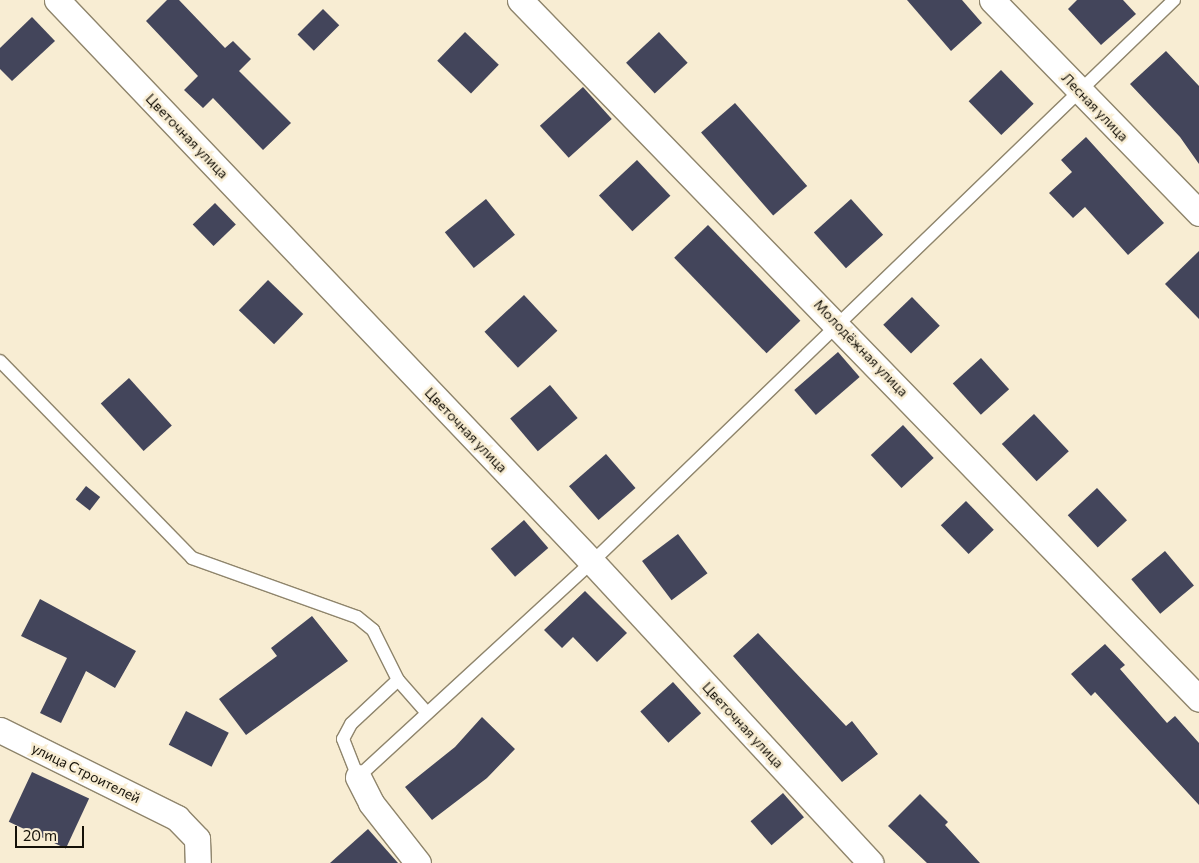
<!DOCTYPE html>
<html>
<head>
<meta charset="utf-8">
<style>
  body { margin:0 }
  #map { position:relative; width:1199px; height:863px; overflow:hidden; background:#f8edd3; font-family:Commissioner,sans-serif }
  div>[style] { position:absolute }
  .building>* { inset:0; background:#43455b; transform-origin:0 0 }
  .roads { filter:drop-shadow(1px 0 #8f856c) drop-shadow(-1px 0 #8f856c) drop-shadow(0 1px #8f856c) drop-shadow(0 -1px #8f856c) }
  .lane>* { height:12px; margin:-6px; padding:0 6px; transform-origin:6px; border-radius:6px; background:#fff }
  .street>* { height:25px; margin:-12.5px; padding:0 12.5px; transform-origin:12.5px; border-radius:12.5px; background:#fff }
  span { translate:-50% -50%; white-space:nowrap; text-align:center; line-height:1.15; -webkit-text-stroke:5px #f8edd3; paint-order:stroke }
  .street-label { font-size:14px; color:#151108 }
  .scale { position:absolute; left:15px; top:826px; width:69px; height:22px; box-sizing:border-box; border:2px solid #151108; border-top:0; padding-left:6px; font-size:15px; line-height:18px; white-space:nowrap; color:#151108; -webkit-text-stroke:4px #f8edd3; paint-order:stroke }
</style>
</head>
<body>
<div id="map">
  <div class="building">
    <i style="clip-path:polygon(167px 0,179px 0,225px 48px,233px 41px,251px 59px,239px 71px,291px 123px,263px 150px,213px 98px,203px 108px,184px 90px,198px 76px,146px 21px)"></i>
    <i style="clip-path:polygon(907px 0,962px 0,982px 23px,951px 51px)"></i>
    <i style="clip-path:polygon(1077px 0,1123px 0,1136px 14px,1101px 45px,1068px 9px)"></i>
    <i style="left:323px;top:9px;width:23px;height:36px;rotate:45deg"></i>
    <i style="clip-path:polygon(32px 17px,55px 41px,12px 81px,0 69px,0 48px)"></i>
    <i style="left:465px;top:32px;width:47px;height:40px;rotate:44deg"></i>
    <i style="left:659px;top:32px;width:42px;height:45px;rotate:47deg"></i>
    <i style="clip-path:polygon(1166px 51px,1199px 86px,1199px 164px,1180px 137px,1130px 84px)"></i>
    <i style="left:1001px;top:70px;width:47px;height:45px;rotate:46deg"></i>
    <i style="left:583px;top:87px;width:43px;height:58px;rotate:48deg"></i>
    <i style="left:735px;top:103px;width:110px;height:45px;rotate:49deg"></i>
    <i style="clip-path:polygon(1086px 137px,1164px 223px,1128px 255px,1085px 207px,1073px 218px,1049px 193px,1072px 172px,1061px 160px)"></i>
    <i style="left:637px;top:160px;width:49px;height:52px;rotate:47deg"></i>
    <i style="left:486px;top:199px;width:46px;height:53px;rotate:51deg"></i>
    <i style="left:851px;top:199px;width:48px;height:50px;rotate:48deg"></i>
    <i style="left:215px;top:203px;width:30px;height:31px;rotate:46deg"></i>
    <i style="left:708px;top:225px;width:133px;height:47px;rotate:46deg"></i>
    <i style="clip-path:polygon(1199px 251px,1199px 319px,1165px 284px)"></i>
    <i style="left:268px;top:280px;width:49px;height:42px;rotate:44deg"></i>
    <i style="left:524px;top:295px;width:49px;height:54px;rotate:47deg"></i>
    <i style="left:912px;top:297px;width:40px;height:40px;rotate:46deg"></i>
    <i style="left:838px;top:352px;width:33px;height:58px;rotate:49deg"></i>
    <i style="left:981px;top:358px;width:42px;height:38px;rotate:48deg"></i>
    <i style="left:129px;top:378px;width:64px;height:38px;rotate:48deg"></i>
    <i style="left:550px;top:385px;width:43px;height:52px;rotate:50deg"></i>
    <i style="left:1034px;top:414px;width:51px;height:44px;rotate:47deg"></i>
    <i style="left:903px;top:425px;width:45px;height:44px;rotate:47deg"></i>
    <i style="left:606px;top:454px;width:45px;height:49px;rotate:49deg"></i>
    <i style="left:86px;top:486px;width:18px;height:17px;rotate:38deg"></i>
    <i style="left:1097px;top:488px;width:44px;height:40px;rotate:47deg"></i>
    <i style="left:966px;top:501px;width:40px;height:35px;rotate:46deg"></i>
    <i style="left:524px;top:520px;width:37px;height:44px;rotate:49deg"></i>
    <i style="left:678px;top:534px;width:49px;height:45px;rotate:53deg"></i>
    <i style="left:1165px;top:551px;width:45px;height:44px;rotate:50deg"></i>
    <i style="clip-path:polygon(585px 591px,627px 633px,597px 662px,573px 637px,562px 648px,544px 630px)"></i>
    <i style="clip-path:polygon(40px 599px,136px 651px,115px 688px,86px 671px,61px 723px,40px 713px,67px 658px,21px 636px)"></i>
    <i style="clip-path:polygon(312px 616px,348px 661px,246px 735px,219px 699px,277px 656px,271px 648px)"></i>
    <i style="clip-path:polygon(758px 633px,846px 726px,852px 721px,878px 754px,842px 782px,733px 656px)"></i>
    <i style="clip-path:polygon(1105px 644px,1125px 665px,1120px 669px,1167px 723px,1175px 716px,1199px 743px,1199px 805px,1095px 692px,1091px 696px,1071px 674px)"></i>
    <i style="left:673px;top:682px;width:42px;height:44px;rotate:48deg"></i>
    <i style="left:186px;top:711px;width:48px;height:38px;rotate:27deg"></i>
    <i style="clip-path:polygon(482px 717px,515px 749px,487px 778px,432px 820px,405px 787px,455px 747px)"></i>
    <i style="left:32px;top:772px;width:63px;height:55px;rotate:25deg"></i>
    <i style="left:783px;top:793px;width:32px;height:43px;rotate:49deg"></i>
    <i style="clip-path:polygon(920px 794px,948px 822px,945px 825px,980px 863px,927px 863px,888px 826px)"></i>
    <i style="clip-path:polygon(368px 829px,398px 863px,330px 863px)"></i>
  </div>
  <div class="roads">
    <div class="lane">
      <i style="left:0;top:361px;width:275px;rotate:45.7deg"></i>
      <i style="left:192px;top:558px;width:175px;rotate:19.7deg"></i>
      <i style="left:357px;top:617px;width:21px;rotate:39deg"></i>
      <i style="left:373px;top:630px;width:56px;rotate:63.4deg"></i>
      <i style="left:398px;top:680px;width:44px;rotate:48.7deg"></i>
      <i style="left:398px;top:680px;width:64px;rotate:136.9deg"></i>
      <i style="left:351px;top:724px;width:17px;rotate:118deg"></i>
      <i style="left:343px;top:739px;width:41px;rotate:68.5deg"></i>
      <i style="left:358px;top:777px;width:318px;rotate:-42.6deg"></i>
      <i style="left:592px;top:562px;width:809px;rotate:-44deg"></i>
    </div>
    <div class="street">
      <i style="left:57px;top:0;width:776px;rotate:46.41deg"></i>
      <i style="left:592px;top:562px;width:410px;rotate:47.2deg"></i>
      <i style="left:520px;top:0;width:974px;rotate:45.83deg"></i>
      <i style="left:992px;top:0;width:297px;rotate:45.8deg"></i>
      <i style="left:0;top:730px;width:198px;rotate:26.4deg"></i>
      <i style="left:177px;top:818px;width:29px;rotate:46deg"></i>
      <i style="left:197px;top:839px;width:24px;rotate:88deg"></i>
      <i style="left:358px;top:777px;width:29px;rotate:63deg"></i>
      <i style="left:371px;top:803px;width:76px;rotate:51.9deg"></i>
    </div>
  </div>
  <div class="street-label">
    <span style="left:1095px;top:107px;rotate:46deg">Лесная улица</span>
    <span style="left:187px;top:136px;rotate:46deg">Цветочная улица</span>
    <span style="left:861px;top:348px;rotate:46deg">Молодёжная улица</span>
    <span style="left:466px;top:430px;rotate:46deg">Цветочная улица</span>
    <span style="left:743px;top:725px;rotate:47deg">Цветочная улица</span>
    <span style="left:86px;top:773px;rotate:26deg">улица Строителей</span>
  </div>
  <div class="scale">20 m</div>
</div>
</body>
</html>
